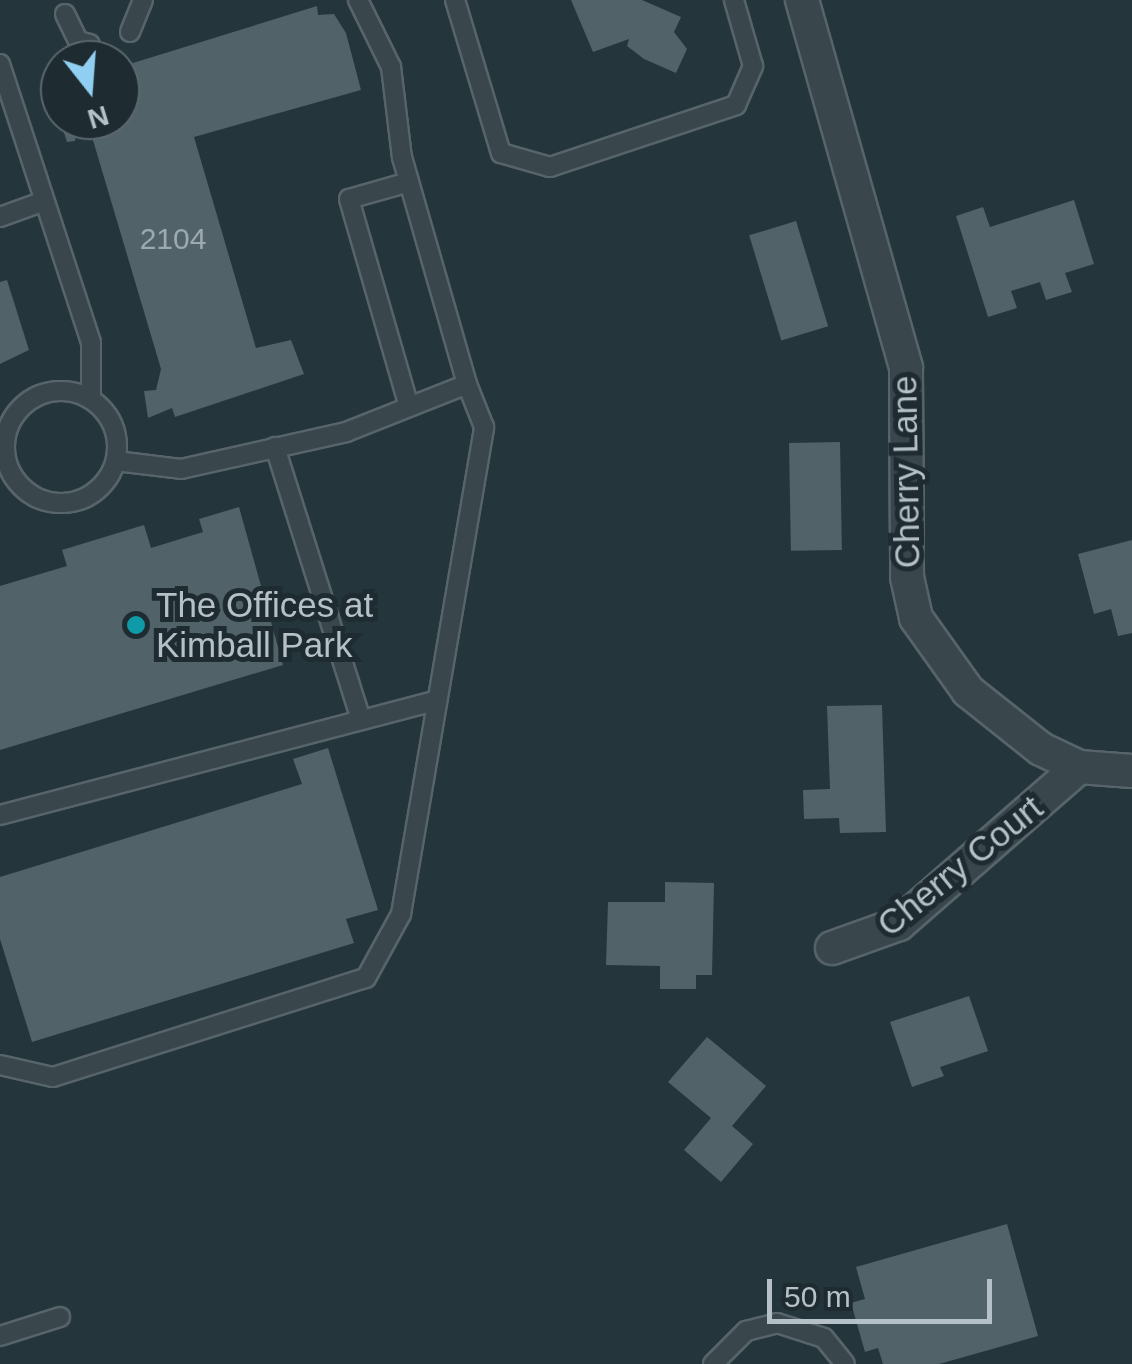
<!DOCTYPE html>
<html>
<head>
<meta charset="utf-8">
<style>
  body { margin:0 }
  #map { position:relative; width:1132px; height:1364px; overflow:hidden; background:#25353c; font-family:Helvetica,sans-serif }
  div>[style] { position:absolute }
  .building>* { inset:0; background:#516269; transform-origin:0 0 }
  .roads { filter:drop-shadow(2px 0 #57646a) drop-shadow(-2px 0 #57646a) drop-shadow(0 2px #57646a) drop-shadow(0 -2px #57646a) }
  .lane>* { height:18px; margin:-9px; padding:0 9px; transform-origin:9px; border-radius:9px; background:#39464c }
  .lane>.ring { margin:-9px; padding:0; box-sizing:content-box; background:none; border:18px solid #39464c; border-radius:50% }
  .street>* { height:32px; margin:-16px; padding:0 16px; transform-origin:16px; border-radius:16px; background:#39464c }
  .dots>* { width:28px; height:28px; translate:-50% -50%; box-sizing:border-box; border:5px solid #1e2b31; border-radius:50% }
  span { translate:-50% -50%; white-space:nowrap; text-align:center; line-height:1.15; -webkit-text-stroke:10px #1e2b31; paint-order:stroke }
  .number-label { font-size:30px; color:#9ca9b0 }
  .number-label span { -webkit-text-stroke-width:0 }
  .street-label { font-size:35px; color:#b5c1c7 }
  .poi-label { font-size:35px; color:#b5c1c7 }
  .left { translate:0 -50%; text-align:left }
  .north { position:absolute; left:40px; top:40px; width:100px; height:100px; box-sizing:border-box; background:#1e2b31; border:2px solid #5a676d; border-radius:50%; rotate:163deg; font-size:28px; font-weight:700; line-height:40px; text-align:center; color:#b5c1c7 }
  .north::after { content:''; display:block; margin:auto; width:35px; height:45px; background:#90cff1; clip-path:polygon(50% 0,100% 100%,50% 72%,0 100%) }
  .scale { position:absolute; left:767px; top:1279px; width:225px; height:45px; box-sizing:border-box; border:5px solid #b5c1c7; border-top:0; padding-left:12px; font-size:30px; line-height:35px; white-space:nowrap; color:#b5c1c7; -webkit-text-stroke:8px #1e2b31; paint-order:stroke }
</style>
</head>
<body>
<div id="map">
  <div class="building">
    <i style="clip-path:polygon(571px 0,642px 0,681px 17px,674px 32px,687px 49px,676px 73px,644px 59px,627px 46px,629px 39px,593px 52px)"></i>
    <i style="clip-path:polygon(317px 6px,318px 15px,334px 14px,346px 33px,361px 90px,194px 137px,256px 348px,291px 340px,304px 374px,175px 417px,172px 408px,148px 418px,144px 391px,156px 390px,161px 369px,87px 120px,120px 120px,120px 67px)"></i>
    <i style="clip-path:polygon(60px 76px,60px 117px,53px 117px,48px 83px)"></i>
    <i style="clip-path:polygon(60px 120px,78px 120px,75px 141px,67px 142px)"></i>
    <i style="clip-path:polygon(1074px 200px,1094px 264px,1065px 273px,1072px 292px,1046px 300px,1040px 282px,1011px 291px,1017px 308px,988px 317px,956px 216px,983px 207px,990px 227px)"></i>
    <i style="left:796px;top:221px;width:110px;height:49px;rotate:73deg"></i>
    <i style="clip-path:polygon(7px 280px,29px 350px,0 364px,0 282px)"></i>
    <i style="left:840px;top:442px;width:108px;height:51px;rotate:89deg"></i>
    <i style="clip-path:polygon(239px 507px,283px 665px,0 750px,0 586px,67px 566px,62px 550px,144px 525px,151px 548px,203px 532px,199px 519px)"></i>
    <i style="clip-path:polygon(1132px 540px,1132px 633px,1118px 636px,1111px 609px,1094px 614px,1078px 554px)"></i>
    <i style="clip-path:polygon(882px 705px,886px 832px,840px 833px,839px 818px,804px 819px,803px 790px,830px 789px,827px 706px)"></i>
    <i style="clip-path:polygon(328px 748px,378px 910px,346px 919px,354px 943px,32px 1042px,0 939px,0 877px,302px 784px,293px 759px)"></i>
    <i style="clip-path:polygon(665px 882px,714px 883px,712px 975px,696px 975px,696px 989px,660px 989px,660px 966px,606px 965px,608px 902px,665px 902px)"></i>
    <i style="clip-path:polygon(969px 996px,988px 1051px,940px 1067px,944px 1076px,912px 1087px,890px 1022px)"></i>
    <i style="clip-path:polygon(707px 1037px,766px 1086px,732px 1126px,753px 1144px,721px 1182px,684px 1150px,711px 1118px,668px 1082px)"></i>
    <i style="clip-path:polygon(1007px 1224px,1038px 1336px,939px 1364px,883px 1364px,878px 1348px,865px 1352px,851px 1303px,865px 1299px,856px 1267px)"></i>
  </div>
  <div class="roads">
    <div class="lane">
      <i style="left:455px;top:0;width:160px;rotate:73.3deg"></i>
      <i style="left:501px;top:153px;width:51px;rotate:15.9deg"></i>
      <i style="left:550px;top:167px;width:196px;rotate:-18.4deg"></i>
      <i style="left:736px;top:105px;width:43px;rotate:-66.4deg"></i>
      <i style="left:753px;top:66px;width:69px;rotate:-106.1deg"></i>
      <i style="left:65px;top:14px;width:30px;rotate:64deg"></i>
      <i style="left:78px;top:41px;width:12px;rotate:14deg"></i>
      <i style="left:130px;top:32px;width:35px;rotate:-68deg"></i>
      <i style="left:0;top:64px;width:293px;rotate:71.9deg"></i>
      <i style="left:91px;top:343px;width:56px;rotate:90deg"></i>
      <i style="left:409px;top:182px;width:62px;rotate:164.2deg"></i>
      <i style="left:349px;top:199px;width:216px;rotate:73.9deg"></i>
      <i style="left:0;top:217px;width:45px;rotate:-19.7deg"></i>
      <i class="ring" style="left:5px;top:391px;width:94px;height:94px"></i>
      <i style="left:275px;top:447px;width:286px;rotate:72.5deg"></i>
      <i style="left:116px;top:461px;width:65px;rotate:7deg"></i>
      <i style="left:181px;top:469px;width:169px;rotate:-12.6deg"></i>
      <i style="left:346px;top:432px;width:130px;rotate:-21.6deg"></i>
      <i style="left:467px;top:384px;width:235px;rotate:-106deg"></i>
      <i style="left:402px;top:158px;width:92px;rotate:-96.9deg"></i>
      <i style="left:391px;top:67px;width:75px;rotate:-116.2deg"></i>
      <i style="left:0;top:815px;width:450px;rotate:-14.7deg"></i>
      <i style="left:0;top:1065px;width:54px;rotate:12.8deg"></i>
      <i style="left:53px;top:1077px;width:328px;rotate:-17.6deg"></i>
      <i style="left:366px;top:978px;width:73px;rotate:-61.3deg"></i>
      <i style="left:401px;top:914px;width:494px;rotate:-80.3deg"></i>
      <i style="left:484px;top:427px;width:46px;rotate:-111.6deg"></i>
      <i style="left:0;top:1336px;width:63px;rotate:-17.6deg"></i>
      <i style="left:713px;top:1364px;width:47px;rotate:-45deg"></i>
      <i style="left:746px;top:1331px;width:32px;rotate:-14deg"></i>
      <i style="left:777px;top:1323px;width:49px;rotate:17.7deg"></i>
      <i style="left:824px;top:1338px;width:33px;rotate:51deg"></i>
    </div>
    <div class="street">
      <i style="left:802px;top:0;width:382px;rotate:74.2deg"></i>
      <i style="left:906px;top:368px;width:209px;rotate:89.7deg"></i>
      <i style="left:907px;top:577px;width:42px;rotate:77.6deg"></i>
      <i style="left:916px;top:618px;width:90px;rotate:54.5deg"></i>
      <i style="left:968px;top:691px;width:93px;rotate:38.5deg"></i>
      <i style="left:1041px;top:749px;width:42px;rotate:25.3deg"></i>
      <i style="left:1079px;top:767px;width:53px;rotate:4.3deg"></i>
      <i style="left:832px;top:948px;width:71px;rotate:-19.7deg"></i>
      <i style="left:899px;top:924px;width:239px;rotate:-41.1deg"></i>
    </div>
  </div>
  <div class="dots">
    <i style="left:136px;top:625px;background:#0f9aa8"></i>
  </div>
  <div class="number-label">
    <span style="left:173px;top:239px">2104</span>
  </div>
  <div class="street-label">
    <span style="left:906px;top:472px;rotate:-91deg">Cherry Lane</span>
    <span style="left:960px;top:866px;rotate:-39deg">Cherry Court</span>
  </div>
  <div class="poi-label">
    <span class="left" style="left:156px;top:625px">The Offices at<br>Kimball Park</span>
  </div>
  <div class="north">N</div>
  <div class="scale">50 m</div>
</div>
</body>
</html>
